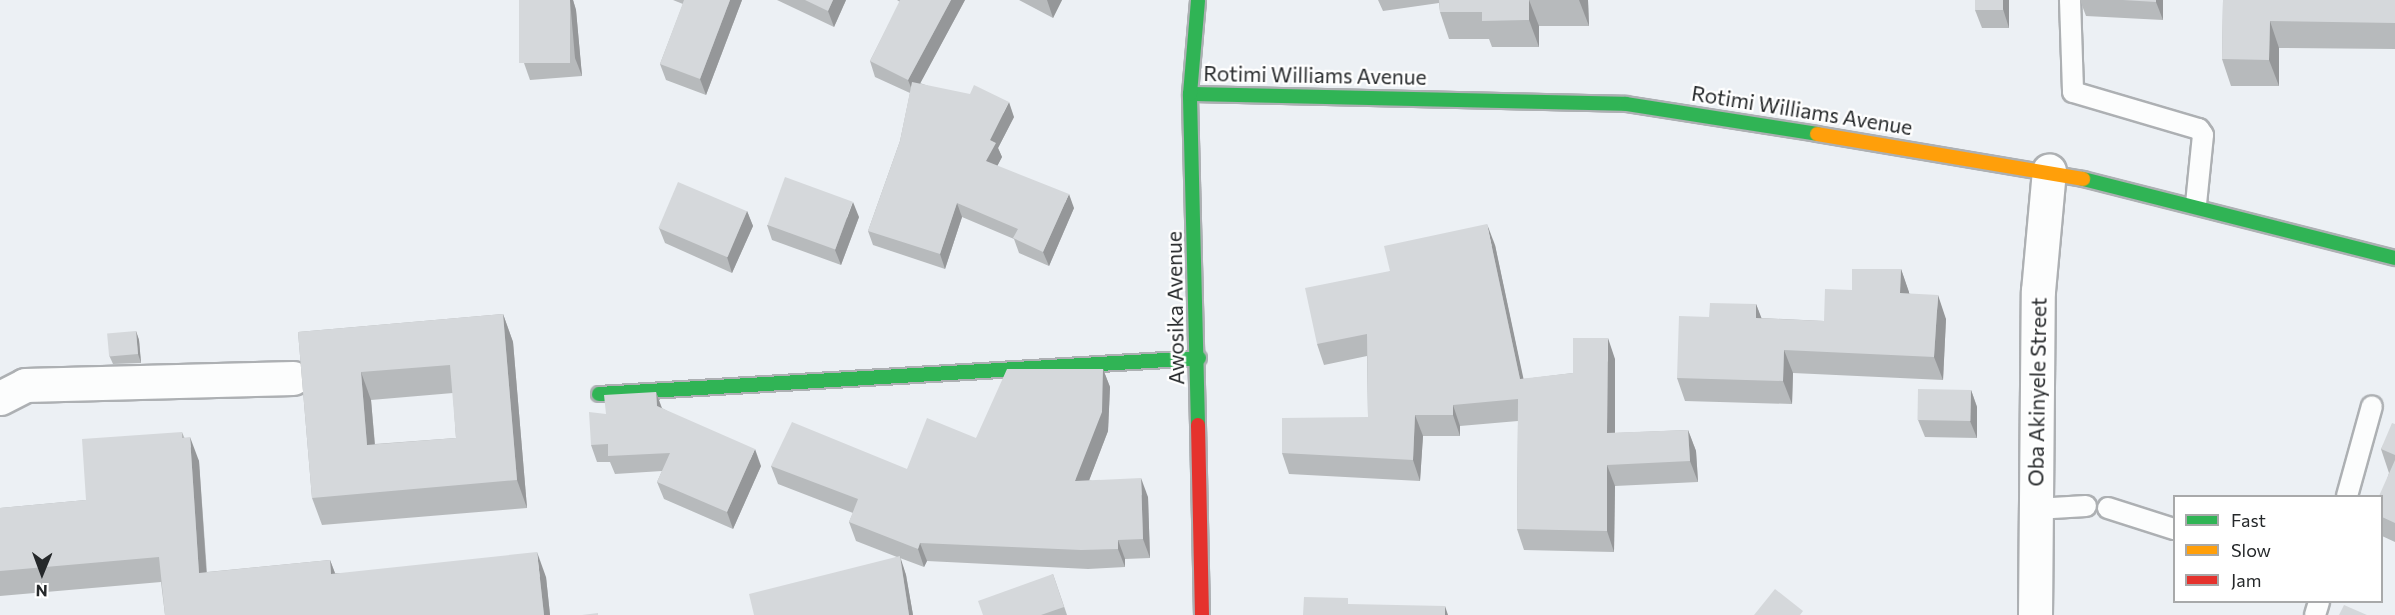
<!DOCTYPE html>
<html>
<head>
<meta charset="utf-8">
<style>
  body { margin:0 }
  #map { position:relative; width:2395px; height:615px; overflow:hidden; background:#ecf0f4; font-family:Commissioner,sans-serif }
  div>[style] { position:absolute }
  .roads { filter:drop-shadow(2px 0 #adb0b3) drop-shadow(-2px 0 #adb0b3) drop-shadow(0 2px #adb0b3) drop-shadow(0 -2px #adb0b3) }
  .lane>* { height:20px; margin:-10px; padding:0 10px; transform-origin:10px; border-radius:10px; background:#fcfdfd }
  .street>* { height:33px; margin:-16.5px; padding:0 16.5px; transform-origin:16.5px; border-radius:16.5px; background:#fcfdfd }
  .fast>* { height:14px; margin:-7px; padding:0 7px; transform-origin:7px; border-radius:7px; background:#30b455 }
  .slow>* { height:14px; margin:-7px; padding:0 7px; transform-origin:7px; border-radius:7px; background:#ff9f0a }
  .jam>* { height:14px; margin:-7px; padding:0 7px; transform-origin:7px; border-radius:7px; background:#e5322d }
  .wall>* { inset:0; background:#b7babc }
  .shaded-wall>* { inset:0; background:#959799 }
  .building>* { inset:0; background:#d5d8db; transform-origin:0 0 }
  span { translate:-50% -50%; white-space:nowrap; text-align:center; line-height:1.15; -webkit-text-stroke:4.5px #fff; paint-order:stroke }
  .street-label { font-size:21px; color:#25282a }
  .legend { position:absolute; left:2173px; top:495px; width:210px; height:108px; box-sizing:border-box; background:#fff; border:2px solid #a8a9aa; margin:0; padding:8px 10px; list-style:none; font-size:18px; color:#25282a }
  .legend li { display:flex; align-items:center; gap:12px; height:30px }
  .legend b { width:30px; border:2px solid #a8a9aa }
  .north { position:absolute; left:12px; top:543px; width:60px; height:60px; -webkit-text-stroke:4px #fff; paint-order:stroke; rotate:181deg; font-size:16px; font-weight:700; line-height:24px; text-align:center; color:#25282a }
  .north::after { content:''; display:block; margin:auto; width:21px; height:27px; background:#25282a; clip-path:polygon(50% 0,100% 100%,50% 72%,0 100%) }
</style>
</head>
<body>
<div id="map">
  <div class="roads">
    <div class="lane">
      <i style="left:2070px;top:0;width:92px;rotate:88.1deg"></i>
      <i style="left:2073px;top:92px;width:131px;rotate:16.4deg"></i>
      <i style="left:2199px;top:129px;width:7px;rotate:56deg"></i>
      <i style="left:2203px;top:135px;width:69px;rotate:95.8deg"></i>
      <i style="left:2347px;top:496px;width:93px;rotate:-74.5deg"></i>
      <i style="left:2108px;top:508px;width:69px;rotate:17.7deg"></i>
      <i style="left:2036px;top:509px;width:50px;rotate:-3.4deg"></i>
      <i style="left:2315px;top:615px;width:14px;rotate:-73deg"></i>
    </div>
    <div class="street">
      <i style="left:0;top:398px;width:28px;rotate:-27deg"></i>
      <i style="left:25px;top:385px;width:268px;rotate:-1.5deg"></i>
      <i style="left:2035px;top:615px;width:324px;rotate:-89.5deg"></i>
      <i style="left:2038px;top:291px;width:121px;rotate:-84.8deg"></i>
    </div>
    <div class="fast">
      <i style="left:1190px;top:94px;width:436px;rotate:1.3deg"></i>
      <i style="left:1626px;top:104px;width:193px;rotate:8.9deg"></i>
      <i style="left:2083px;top:179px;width:322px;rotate:14.2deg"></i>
      <i style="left:599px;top:394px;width:601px;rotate:-3.43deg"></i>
      <i style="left:1198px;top:425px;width:331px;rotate:-91.4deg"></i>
      <i style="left:1190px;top:94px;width:94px;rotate:-85.1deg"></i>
    </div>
    <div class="slow">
      <i style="left:1817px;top:134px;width:270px;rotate:9.6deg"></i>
    </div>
    <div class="jam">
      <i style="left:1198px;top:425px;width:190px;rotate:88.8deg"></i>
    </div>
  </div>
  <div class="wall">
    <i style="clip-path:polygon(519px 0,573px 0,576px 10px,582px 76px,530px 80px,524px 63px)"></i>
    <i style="clip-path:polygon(673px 0,742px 0,706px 95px,666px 80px,660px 64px,683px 4px)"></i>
    <i style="clip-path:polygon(777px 0,846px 0,834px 27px)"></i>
    <i style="clip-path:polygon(897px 0,965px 0,920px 83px,1014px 117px,998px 148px,1002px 157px,997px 166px,1074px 208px,1049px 266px,1019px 253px,1014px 239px,962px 217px,945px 269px,873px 245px,868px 231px,900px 141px,910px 93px,875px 77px,870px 61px,900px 2px)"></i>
    <i style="clip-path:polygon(1019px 0,1062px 0,1053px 18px)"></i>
    <i style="clip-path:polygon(1378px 0,1588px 0,1589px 26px,1539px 26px,1539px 47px,1492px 47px,1489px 39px,1449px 39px,1440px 12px,1439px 3px,1383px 11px)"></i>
    <i style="clip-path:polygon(2009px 0,2009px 28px,1982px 28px,1975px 10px)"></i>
    <i style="clip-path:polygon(2080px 0,2163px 0,2163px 20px,2086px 16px)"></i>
    <i style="clip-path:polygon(2223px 0,2395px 0,2395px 49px,2279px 48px,2279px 86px,2231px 86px,2222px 59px)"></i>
    <i style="clip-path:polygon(747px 211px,753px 226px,732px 273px,665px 243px,659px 228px)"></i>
    <i style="clip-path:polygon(859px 217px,841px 265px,772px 240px,767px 225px)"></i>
    <i style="clip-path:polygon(1495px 245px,1523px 379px,1573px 373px,1615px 359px,1615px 433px,1688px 430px,1696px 451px,1698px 482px,1615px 486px,1614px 552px,1524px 550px,1517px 529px,1518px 421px,1460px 426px,1460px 436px,1423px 436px,1420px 481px,1289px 474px,1282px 453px,1368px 417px,1367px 356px,1324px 365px,1317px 344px,1390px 271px)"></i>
    <i style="clip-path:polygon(1901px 269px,1909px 293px,1946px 319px,1943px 380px,1793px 373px,1792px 404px,1685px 401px,1677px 378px,1709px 317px,1756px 304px,1761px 318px,1824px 321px,1852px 290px)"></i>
    <i style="clip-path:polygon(evenodd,503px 314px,513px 342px,527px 508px,322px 525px,312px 498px,298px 332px,503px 314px,453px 393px,456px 438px,375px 444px,371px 400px,453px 393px)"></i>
    <i style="clip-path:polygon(136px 331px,139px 340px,141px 363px,113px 364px,109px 355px)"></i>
    <i style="clip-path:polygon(1103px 369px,1110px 387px,1108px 431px,1089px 480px,1148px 497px,1150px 558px,1125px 559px,1125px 567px,1088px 569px,927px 561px,924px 567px,900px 558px,906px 575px,913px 615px,754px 615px,897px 557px,856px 541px,849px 522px,853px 513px,778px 484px,771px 466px,907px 469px,976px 438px)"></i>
    <i style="clip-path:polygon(1971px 390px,1977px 407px,1977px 438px,1925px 437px,1918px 420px)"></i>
    <i style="clip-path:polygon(656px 392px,662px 408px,761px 466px,733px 529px,664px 499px,657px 482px,662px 471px,615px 474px,610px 462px,597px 462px,591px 445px,606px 414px)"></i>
    <i style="clip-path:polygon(2395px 424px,2395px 542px,2382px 536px,2382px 496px,2389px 473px,2381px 449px)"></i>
    <i style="clip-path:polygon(182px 432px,184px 437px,199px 461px,207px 572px,330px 560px,335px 573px,546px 577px,550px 615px,165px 615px,161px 582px,0 596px,0 508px,86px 500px)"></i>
    <i style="clip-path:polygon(1053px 574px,1067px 615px,983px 615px)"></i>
  </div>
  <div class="shaded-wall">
    <i style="clip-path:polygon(570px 0,573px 0,576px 10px,582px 76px,575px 58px)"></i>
    <i style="clip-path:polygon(730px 0,742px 0,706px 95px,700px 79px)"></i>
    <i style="clip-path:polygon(833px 0,846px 0,834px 27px,828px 11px)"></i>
    <i style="clip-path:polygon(951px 0,965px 0,914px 95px,908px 80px)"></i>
    <i style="clip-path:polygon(1047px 0,1062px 0,1053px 18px)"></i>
    <i style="clip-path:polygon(1529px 0,1539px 26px,1539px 47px,1529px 20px)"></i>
    <i style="clip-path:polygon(1579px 0,1588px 0,1589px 26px)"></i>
    <i style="clip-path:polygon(2003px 0,2009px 0,2009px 28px,2003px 9px)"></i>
    <i style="clip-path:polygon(2156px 0,2163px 0,2163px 20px,2156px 2px)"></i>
    <i style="clip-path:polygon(2270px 21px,2279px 48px,2279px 86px,2269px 60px)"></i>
    <i style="clip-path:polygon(1009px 102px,1014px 117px,998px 148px,1002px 157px,992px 176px,986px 161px,990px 140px)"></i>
    <i style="clip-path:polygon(1069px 194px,1074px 208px,1049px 266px,1043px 252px)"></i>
    <i style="clip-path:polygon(853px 202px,859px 217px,841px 265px,835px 250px)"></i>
    <i style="clip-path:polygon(957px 203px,962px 217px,945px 269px,940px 254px)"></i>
    <i style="clip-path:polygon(747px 211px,753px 226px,732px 273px,727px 257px)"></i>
    <i style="clip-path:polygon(1487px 224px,1495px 245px,1528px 400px,1520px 379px)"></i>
    <i style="clip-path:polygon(1901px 269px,1909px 292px,1909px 316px,1900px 293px)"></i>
    <i style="clip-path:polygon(1938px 295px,1946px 319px,1943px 380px,1934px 357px)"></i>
    <i style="clip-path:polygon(1756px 304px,1765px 327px,1756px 318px)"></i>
    <i style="clip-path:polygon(503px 314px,513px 342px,527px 508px,517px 480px)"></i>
    <i style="clip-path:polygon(136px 331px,139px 340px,141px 363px,138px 354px)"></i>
    <i style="clip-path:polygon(1608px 338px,1615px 359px,1615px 454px,1607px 433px)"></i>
    <i style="clip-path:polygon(1784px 350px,1793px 373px,1792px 404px,1783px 381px)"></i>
    <i style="clip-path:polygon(1103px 369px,1110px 387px,1108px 431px,1082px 499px,1075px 481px)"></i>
    <i style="clip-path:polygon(361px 372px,371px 400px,377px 472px,367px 445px)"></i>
    <i style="clip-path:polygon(1971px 390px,1977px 407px,1977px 438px,1970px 421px)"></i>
    <i style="clip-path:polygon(656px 392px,662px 409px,657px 406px)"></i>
    <i style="clip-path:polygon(1453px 405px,1460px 426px,1460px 436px,1453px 415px)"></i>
    <i style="clip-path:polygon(1415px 415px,1423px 436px,1420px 481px,1413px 460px)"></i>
    <i style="clip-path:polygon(1688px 430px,1696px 451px,1698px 482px,1690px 461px)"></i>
    <i style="clip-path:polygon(190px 437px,199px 461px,208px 597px,199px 573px)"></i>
    <i style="clip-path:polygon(755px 449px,761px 466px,733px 529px,727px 512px)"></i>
    <i style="clip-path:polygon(1607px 465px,1615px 486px,1614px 552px,1607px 531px)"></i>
    <i style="clip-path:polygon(1141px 478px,1148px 497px,1150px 558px,1143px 539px)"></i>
    <i style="clip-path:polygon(1118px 540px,1125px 559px,1125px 567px,1118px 549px)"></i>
    <i style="clip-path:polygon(920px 543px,927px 561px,924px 567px,918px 549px)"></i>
    <i style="clip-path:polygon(537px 552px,546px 577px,550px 615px,544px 615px)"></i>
    <i style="clip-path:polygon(900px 556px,906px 575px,913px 615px,909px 615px)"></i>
    <i style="clip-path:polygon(330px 560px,339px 584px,331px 574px)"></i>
    <i style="clip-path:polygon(1445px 606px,1448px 615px,1445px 615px)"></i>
  </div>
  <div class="building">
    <i style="left:519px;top:0;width:51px;height:63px"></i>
    <i style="clip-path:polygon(684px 0,730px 0,700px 79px,660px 64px)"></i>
    <i style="clip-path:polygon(805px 0,833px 0,828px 11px)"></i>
    <i style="clip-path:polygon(900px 0,951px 0,908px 80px,870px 61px)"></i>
    <i style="clip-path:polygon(1439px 0,1529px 0,1529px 20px,1482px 21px,1482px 12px,1440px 12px)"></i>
    <i style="left:1975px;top:0;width:28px;height:10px"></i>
    <i style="clip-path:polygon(2123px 0,2156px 0,2156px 2px)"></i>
    <i style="clip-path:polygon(2223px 0,2395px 0,2395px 23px,2270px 21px,2269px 60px,2222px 59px)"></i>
    <i style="clip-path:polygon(912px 82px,970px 94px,974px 85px,1009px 102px,990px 140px,996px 143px,986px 161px,1069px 194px,1043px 252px,1013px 238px,1018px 229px,957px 203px,940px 254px,868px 231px,900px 141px)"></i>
    <i style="left:785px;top:177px;width:72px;height:51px;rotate:20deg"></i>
    <i style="left:678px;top:182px;width:75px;height:50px;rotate:23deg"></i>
    <i style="clip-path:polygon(1487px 224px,1520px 379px,1573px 373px,1573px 338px,1608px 338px,1607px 433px,1688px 430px,1690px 461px,1607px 465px,1607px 531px,1517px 529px,1518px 399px,1453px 405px,1453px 415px,1415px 415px,1413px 460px,1282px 453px,1282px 418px,1368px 417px,1367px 334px,1317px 344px,1305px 288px,1390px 271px,1384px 246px)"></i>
    <i style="clip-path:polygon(1852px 269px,1901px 269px,1900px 293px,1938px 295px,1934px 357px,1784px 350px,1783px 381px,1677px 378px,1679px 316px,1709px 317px,1710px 303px,1756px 304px,1756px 318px,1824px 321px,1825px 289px,1852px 290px)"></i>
    <i style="clip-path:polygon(evenodd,503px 314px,517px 480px,312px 498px,298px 332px,503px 314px,450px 365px,456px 438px,367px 445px,361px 372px,450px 365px)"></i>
    <i style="left:136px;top:331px;width:23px;height:29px;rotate:85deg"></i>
    <i style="clip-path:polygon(1007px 369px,1103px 369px,1102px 412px,1075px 481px,1141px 478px,1143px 539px,1118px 540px,1118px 549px,1081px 550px,920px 543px,918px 549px,849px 522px,858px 499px,771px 466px,792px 422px,907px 469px,927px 418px,976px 438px)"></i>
    <i style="left:1918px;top:389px;width:53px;height:31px;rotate:1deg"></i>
    <i style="clip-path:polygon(656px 392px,657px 406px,755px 449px,727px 512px,657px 482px,670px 453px,608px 456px,608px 444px,591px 445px,589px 412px,606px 414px,604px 395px)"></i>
    <i style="clip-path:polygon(2392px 423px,2395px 424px,2395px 455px,2381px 449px)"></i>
    <i style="clip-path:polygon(182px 432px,182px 438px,190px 437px,199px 573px,330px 560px,331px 574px,537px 552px,544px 615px,165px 615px,159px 557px,0 571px,0 508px,86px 500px,82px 439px)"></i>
    <i style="clip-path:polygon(2395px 460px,2395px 523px,2382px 517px,2382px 496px,2379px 496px)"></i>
    <i style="clip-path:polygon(900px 556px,909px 615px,754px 615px,749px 594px)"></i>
    <i style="clip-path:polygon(1053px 574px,1064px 607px,1041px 615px,983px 615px,978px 601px)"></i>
    <i style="clip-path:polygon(1775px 589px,1803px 611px,1800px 615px,1754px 615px)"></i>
    <i style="clip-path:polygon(1304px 597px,1348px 598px,1348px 604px,1445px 606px,1445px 615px,1303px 615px)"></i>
    <i style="clip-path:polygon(2344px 605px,2367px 615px,2339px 615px)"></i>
    <i style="clip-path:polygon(598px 613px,598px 615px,582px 615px)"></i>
  </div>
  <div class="street-label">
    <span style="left:1315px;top:75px;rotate:1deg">Rotimi Williams Avenue</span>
    <span style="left:1802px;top:110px;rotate:9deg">Rotimi Williams Avenue</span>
    <span style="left:1175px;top:308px;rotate:-91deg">Awosika Avenue</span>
    <span style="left:2037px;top:392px;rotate:-89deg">Oba Akinyele Street</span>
  </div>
  <ul class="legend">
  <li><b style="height:8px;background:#30b455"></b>Fast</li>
  <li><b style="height:8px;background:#ff9f0a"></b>Slow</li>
  <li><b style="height:8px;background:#e5322d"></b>Jam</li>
  </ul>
  <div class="north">N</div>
</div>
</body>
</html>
